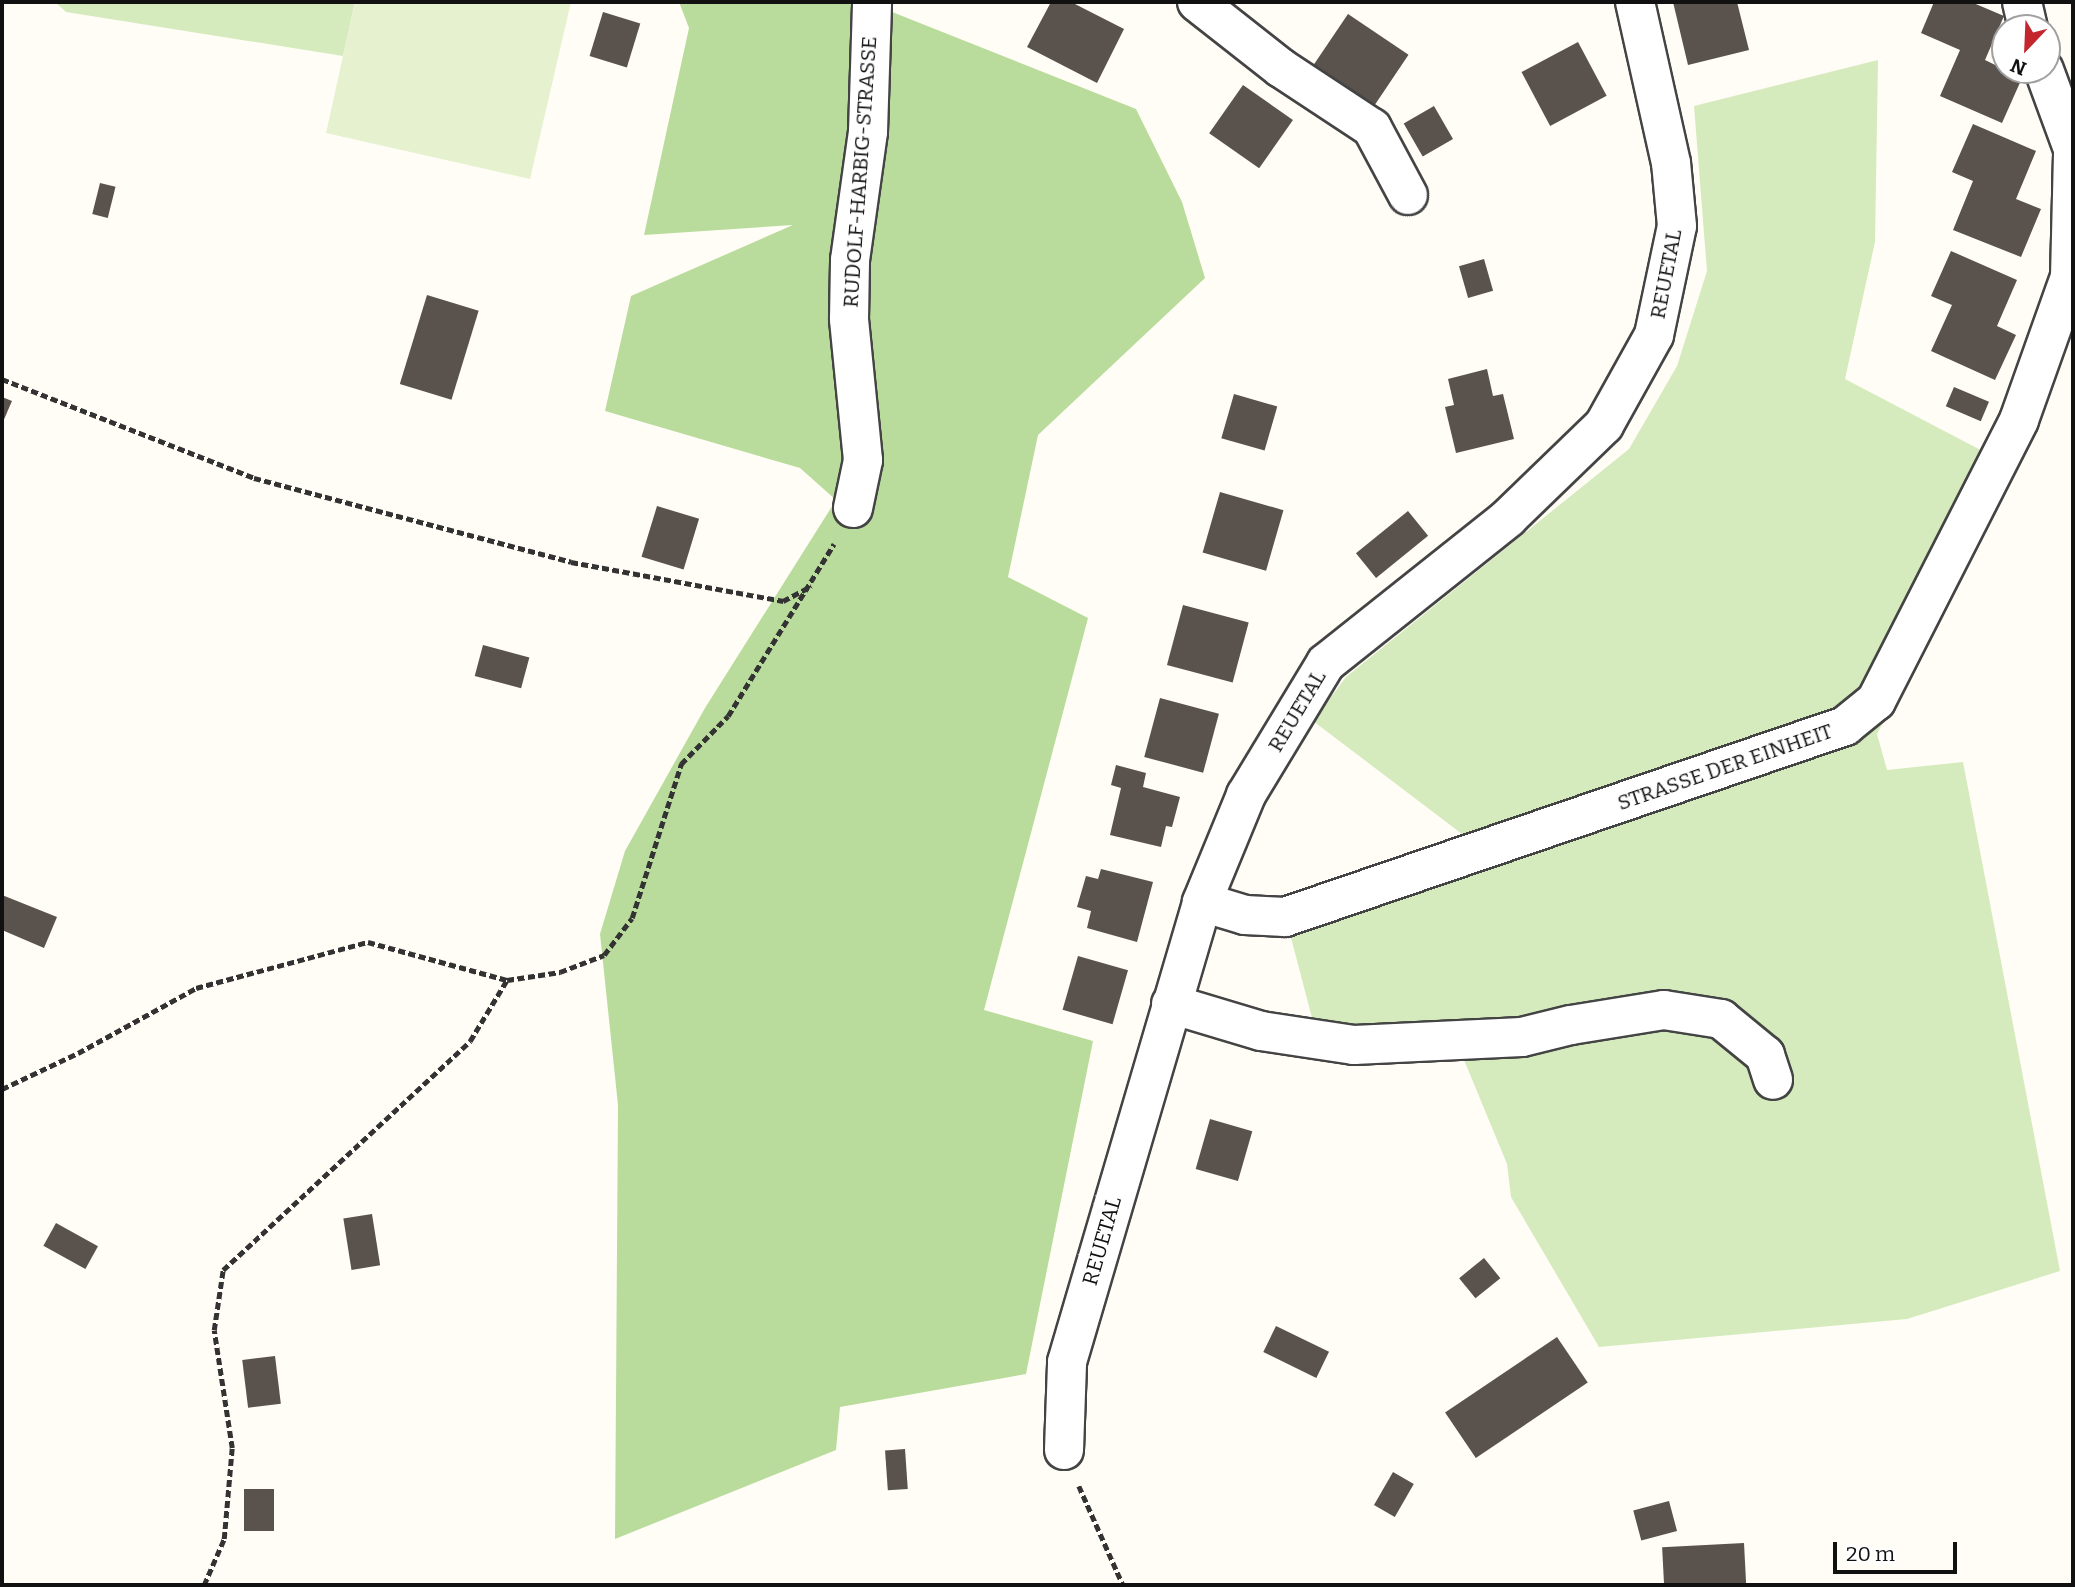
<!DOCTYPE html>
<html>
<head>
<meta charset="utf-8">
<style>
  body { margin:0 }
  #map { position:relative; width:2075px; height:1587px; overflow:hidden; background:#fffdf5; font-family:Bitter,serif }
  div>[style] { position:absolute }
  .green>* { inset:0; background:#d5ebbd }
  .forest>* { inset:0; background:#b9dc9c }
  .pitch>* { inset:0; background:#e6f2cf }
  .building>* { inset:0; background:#5a524d; transform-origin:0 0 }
  .path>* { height:4.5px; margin-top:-2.25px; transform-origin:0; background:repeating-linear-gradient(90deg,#333 0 7px,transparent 0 10.5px) }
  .roads { filter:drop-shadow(2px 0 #444) drop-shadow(-2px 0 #444) drop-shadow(0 2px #444) drop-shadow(0 -2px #444) }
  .minor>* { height:38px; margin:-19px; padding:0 19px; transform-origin:19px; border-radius:19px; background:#fff }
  span { translate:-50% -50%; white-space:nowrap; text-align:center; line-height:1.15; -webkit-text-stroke:7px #fff; paint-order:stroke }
  .street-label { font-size:21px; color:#111 }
  .frame { position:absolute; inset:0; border:4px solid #111; pointer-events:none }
  .north { position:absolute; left:1991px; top:14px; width:70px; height:70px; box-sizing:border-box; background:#fff; border:2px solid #a0a0a0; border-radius:50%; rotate:203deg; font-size:19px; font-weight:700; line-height:28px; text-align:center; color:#111 }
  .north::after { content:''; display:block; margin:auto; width:24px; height:32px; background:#c4262e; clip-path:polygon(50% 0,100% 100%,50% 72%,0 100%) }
  .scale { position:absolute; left:1833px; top:1542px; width:124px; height:32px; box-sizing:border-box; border:4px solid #111; border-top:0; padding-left:9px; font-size:21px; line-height:24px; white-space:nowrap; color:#111; -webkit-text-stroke:5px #fff; paint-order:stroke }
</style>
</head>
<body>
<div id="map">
  <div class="green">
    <i style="clip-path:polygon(55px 2px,355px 2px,343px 56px,66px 12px)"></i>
    <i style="clip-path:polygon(1878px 60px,1875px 242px,1845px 379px,2013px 467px,1972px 555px,1877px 734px,1887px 770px,1963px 762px,2060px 1271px,1907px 1319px,1599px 1347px,1511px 1197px,1507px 1164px,1462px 1055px,1322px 1056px,1290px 934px,1495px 859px,1313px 721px,1346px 677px,1629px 449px,1677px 366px,1707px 271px,1694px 106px)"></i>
  </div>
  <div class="forest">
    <i style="clip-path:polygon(679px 2px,867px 2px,1136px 109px,1182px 202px,1205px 278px,1038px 435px,1008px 577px,1088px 618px,984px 1010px,1093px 1041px,1026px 1374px,840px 1407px,836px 1450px,615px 1539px,618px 1105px,600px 934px,625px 851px,705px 708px,836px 500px,800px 468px,605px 411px,631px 296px,793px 225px,644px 235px,689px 28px)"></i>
  </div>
  <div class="pitch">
    <i style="clip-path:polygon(355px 2px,571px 2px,530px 179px,326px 133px)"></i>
  </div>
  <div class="building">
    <i style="clip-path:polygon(1051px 2px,1071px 2px,1124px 29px,1097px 83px,1027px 47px)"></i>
    <i style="clip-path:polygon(1673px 2px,1737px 2px,1749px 50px,1688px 65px)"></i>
    <i style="clip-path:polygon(1934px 2px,1971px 2px,2004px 16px,1985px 60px,2022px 78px,2002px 123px,1940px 96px,1960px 50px,1921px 33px)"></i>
    <i style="left:603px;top:12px;width:39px;height:46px;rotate:17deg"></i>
    <i style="left:1348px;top:14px;width:73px;height:61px;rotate:34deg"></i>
    <i style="left:1578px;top:42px;width:61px;height:64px;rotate:62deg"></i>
    <i style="left:1243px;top:85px;width:61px;height:59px;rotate:35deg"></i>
    <i style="left:1434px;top:106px;width:38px;height:35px;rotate:60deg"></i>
    <i style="clip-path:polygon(1973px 124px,2036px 151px,2016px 199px,2041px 209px,2021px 257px,1953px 230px,1973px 181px,1952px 172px)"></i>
    <i style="left:100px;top:183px;width:16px;height:32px;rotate:14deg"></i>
    <i style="clip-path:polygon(1951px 251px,2017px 280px,1997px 326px,2016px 335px,1995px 380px,1931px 351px,1952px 305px,1931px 296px)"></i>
    <i style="left:1484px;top:259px;width:33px;height:26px;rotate:74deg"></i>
    <i style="left:427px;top:295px;width:54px;height:93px;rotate:17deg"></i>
    <i style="clip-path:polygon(1487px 369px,1493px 396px,1503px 394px,1514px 439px,1456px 453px,1445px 407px,1454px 405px,1448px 379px)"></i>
    <i style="left:1954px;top:387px;width:38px;height:21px;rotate:23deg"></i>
    <i style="left:1234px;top:394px;width:45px;height:46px;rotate:16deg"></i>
    <i style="clip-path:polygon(2px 397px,12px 401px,2px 424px)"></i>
    <i style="left:1220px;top:492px;width:66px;height:63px;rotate:16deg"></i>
    <i style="left:657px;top:506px;width:44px;height:53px;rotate:17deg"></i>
    <i style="left:1408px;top:511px;width:32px;height:67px;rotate:51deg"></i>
    <i style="left:1183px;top:605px;width:68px;height:62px;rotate:15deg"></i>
    <i style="left:483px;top:645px;width:48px;height:32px;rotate:15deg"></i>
    <i style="left:1160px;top:698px;width:61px;height:61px;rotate:15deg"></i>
    <i style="clip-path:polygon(1116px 765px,1146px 773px,1143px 787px,1180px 797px,1172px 827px,1166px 826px,1161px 847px,1110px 835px,1121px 788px,1111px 785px)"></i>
    <i style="clip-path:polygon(1101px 869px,1153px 882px,1137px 942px,1087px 928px,1091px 911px,1077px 907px,1086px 876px,1098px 879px)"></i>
    <i style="clip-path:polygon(2px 895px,57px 917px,44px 948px,2px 930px)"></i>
    <i style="left:1078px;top:956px;width:52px;height:56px;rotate:16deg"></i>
    <i style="left:1210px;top:1119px;width:44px;height:52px;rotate:16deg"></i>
    <i style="left:372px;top:1214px;width:52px;height:29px;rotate:81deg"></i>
    <i style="left:56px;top:1223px;width:48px;height:26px;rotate:29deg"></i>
    <i style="left:1484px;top:1258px;width:26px;height:32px;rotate:51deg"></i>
    <i style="left:1276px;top:1326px;width:59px;height:29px;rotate:26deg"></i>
    <i style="left:1557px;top:1337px;width:55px;height:135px;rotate:56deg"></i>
    <i style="left:275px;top:1356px;width:48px;height:33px;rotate:83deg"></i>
    <i style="left:905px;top:1449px;width:40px;height:20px;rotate:86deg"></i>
    <i style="left:1393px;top:1472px;width:24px;height:38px;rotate:30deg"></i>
    <i style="left:244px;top:1489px;width:30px;height:42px"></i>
    <i style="left:1669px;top:1501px;width:31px;height:37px;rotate:75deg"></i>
    <i style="left:1744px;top:1543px;width:42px;height:82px;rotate:87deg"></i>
  </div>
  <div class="path">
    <i style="left:2px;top:379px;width:271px;rotate:21.4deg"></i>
    <i style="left:254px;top:478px;width:328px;rotate:14.8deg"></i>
    <i style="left:571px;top:562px;width:216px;rotate:10.4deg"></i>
    <i style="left:783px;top:601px;width:32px;rotate:-28deg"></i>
    <i style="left:2px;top:1089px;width:84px;rotate:-25.3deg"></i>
    <i style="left:78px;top:1053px;width:135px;rotate:-28.8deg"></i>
    <i style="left:196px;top:988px;width:178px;rotate:-15deg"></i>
    <i style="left:368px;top:942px;width:144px;rotate:15.3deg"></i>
    <i style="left:1079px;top:1486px;width:108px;rotate:66deg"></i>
    <i style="left:204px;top:1585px;width:50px;rotate:-66.5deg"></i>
    <i style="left:224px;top:1539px;width:91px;rotate:-85deg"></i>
    <i style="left:232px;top:1448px;width:119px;rotate:-98.7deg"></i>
    <i style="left:214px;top:1330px;width:61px;rotate:-81.5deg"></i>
    <i style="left:223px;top:1270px;width:337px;rotate:-42.8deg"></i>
    <i style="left:470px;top:1041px;width:71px;rotate:-58.8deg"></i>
    <i style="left:507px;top:980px;width:54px;rotate:-8.6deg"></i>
    <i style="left:560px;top:972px;width:47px;rotate:-21.1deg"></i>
    <i style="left:604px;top:955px;width:46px;rotate:-52.9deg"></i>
    <i style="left:632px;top:918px;width:162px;rotate:-72.3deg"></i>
    <i style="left:681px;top:764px;width:67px;rotate:-45.6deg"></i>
    <i style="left:728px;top:716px;width:202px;rotate:-58.4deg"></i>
  </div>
  <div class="roads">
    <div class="minor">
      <i style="left:1197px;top:2px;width:107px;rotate:38.2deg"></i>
      <i style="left:1281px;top:68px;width:109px;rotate:33.4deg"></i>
      <i style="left:1372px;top:128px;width:76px;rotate:61.8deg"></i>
      <i style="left:2022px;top:2px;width:27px;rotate:77deg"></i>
      <i style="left:2044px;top:70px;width:84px;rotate:69.8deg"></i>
      <i style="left:853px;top:508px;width:49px;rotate:-78.2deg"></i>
      <i style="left:863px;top:460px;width:142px;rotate:-95.7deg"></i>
      <i style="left:849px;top:319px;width:59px;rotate:-89deg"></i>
      <i style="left:850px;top:260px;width:129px;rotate:-82deg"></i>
      <i style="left:868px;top:132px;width:130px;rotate:-88.2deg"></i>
      <i style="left:1202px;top:902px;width:45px;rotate:16.8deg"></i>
      <i style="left:1245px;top:915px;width:40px;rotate:2.9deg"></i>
      <i style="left:1285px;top:917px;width:592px;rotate:-18.83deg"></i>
      <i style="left:1845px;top:726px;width:40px;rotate:-39deg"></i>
      <i style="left:1876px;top:701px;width:315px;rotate:-63deg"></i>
      <i style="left:2019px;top:420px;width:152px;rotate:-70.4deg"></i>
      <i style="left:2070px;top:277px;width:125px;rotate:-88.6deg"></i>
      <i style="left:1171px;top:1004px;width:94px;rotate:16.7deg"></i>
      <i style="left:1261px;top:1031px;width:94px;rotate:8.6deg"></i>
      <i style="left:1354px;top:1045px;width:168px;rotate:-2.7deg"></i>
      <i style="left:1522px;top:1037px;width:50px;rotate:-13.8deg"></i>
      <i style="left:1571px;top:1025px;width:94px;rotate:-9.2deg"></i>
      <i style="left:1664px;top:1010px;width:58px;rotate:9deg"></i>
      <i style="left:1721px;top:1019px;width:57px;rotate:39.3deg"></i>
      <i style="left:1765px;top:1055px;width:26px;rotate:72deg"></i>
      <i style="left:1064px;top:1450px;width:88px;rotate:-88deg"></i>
      <i style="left:1067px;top:1362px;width:479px;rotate:-73.6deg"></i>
      <i style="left:1202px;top:902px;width:116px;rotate:-67.6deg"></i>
      <i style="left:1246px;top:795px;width:154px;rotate:-58.8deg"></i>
      <i style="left:1326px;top:663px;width:233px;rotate:-38.5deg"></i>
      <i style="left:1508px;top:518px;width:134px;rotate:-44.1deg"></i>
      <i style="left:1604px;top:425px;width:103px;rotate:-60.9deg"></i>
      <i style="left:1654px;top:335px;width:111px;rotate:-78.1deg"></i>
      <i style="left:1677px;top:226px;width:63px;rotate:-95.4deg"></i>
      <i style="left:1671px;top:163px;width:165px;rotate:-102.6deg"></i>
    </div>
  </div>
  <div class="street-label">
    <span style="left:860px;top:172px;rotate:-86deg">RUDOLF-HARBIG-STRASSE</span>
    <span style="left:1666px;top:274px;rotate:-79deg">REUETAL</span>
    <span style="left:1297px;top:711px;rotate:-59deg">REUETAL</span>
    <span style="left:1725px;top:767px;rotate:-19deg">STRASSE DER EINHEIT</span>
    <span style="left:1102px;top:1241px;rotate:-74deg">REUETAL</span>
  </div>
  <div class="frame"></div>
  <div class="north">N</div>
  <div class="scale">20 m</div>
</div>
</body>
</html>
